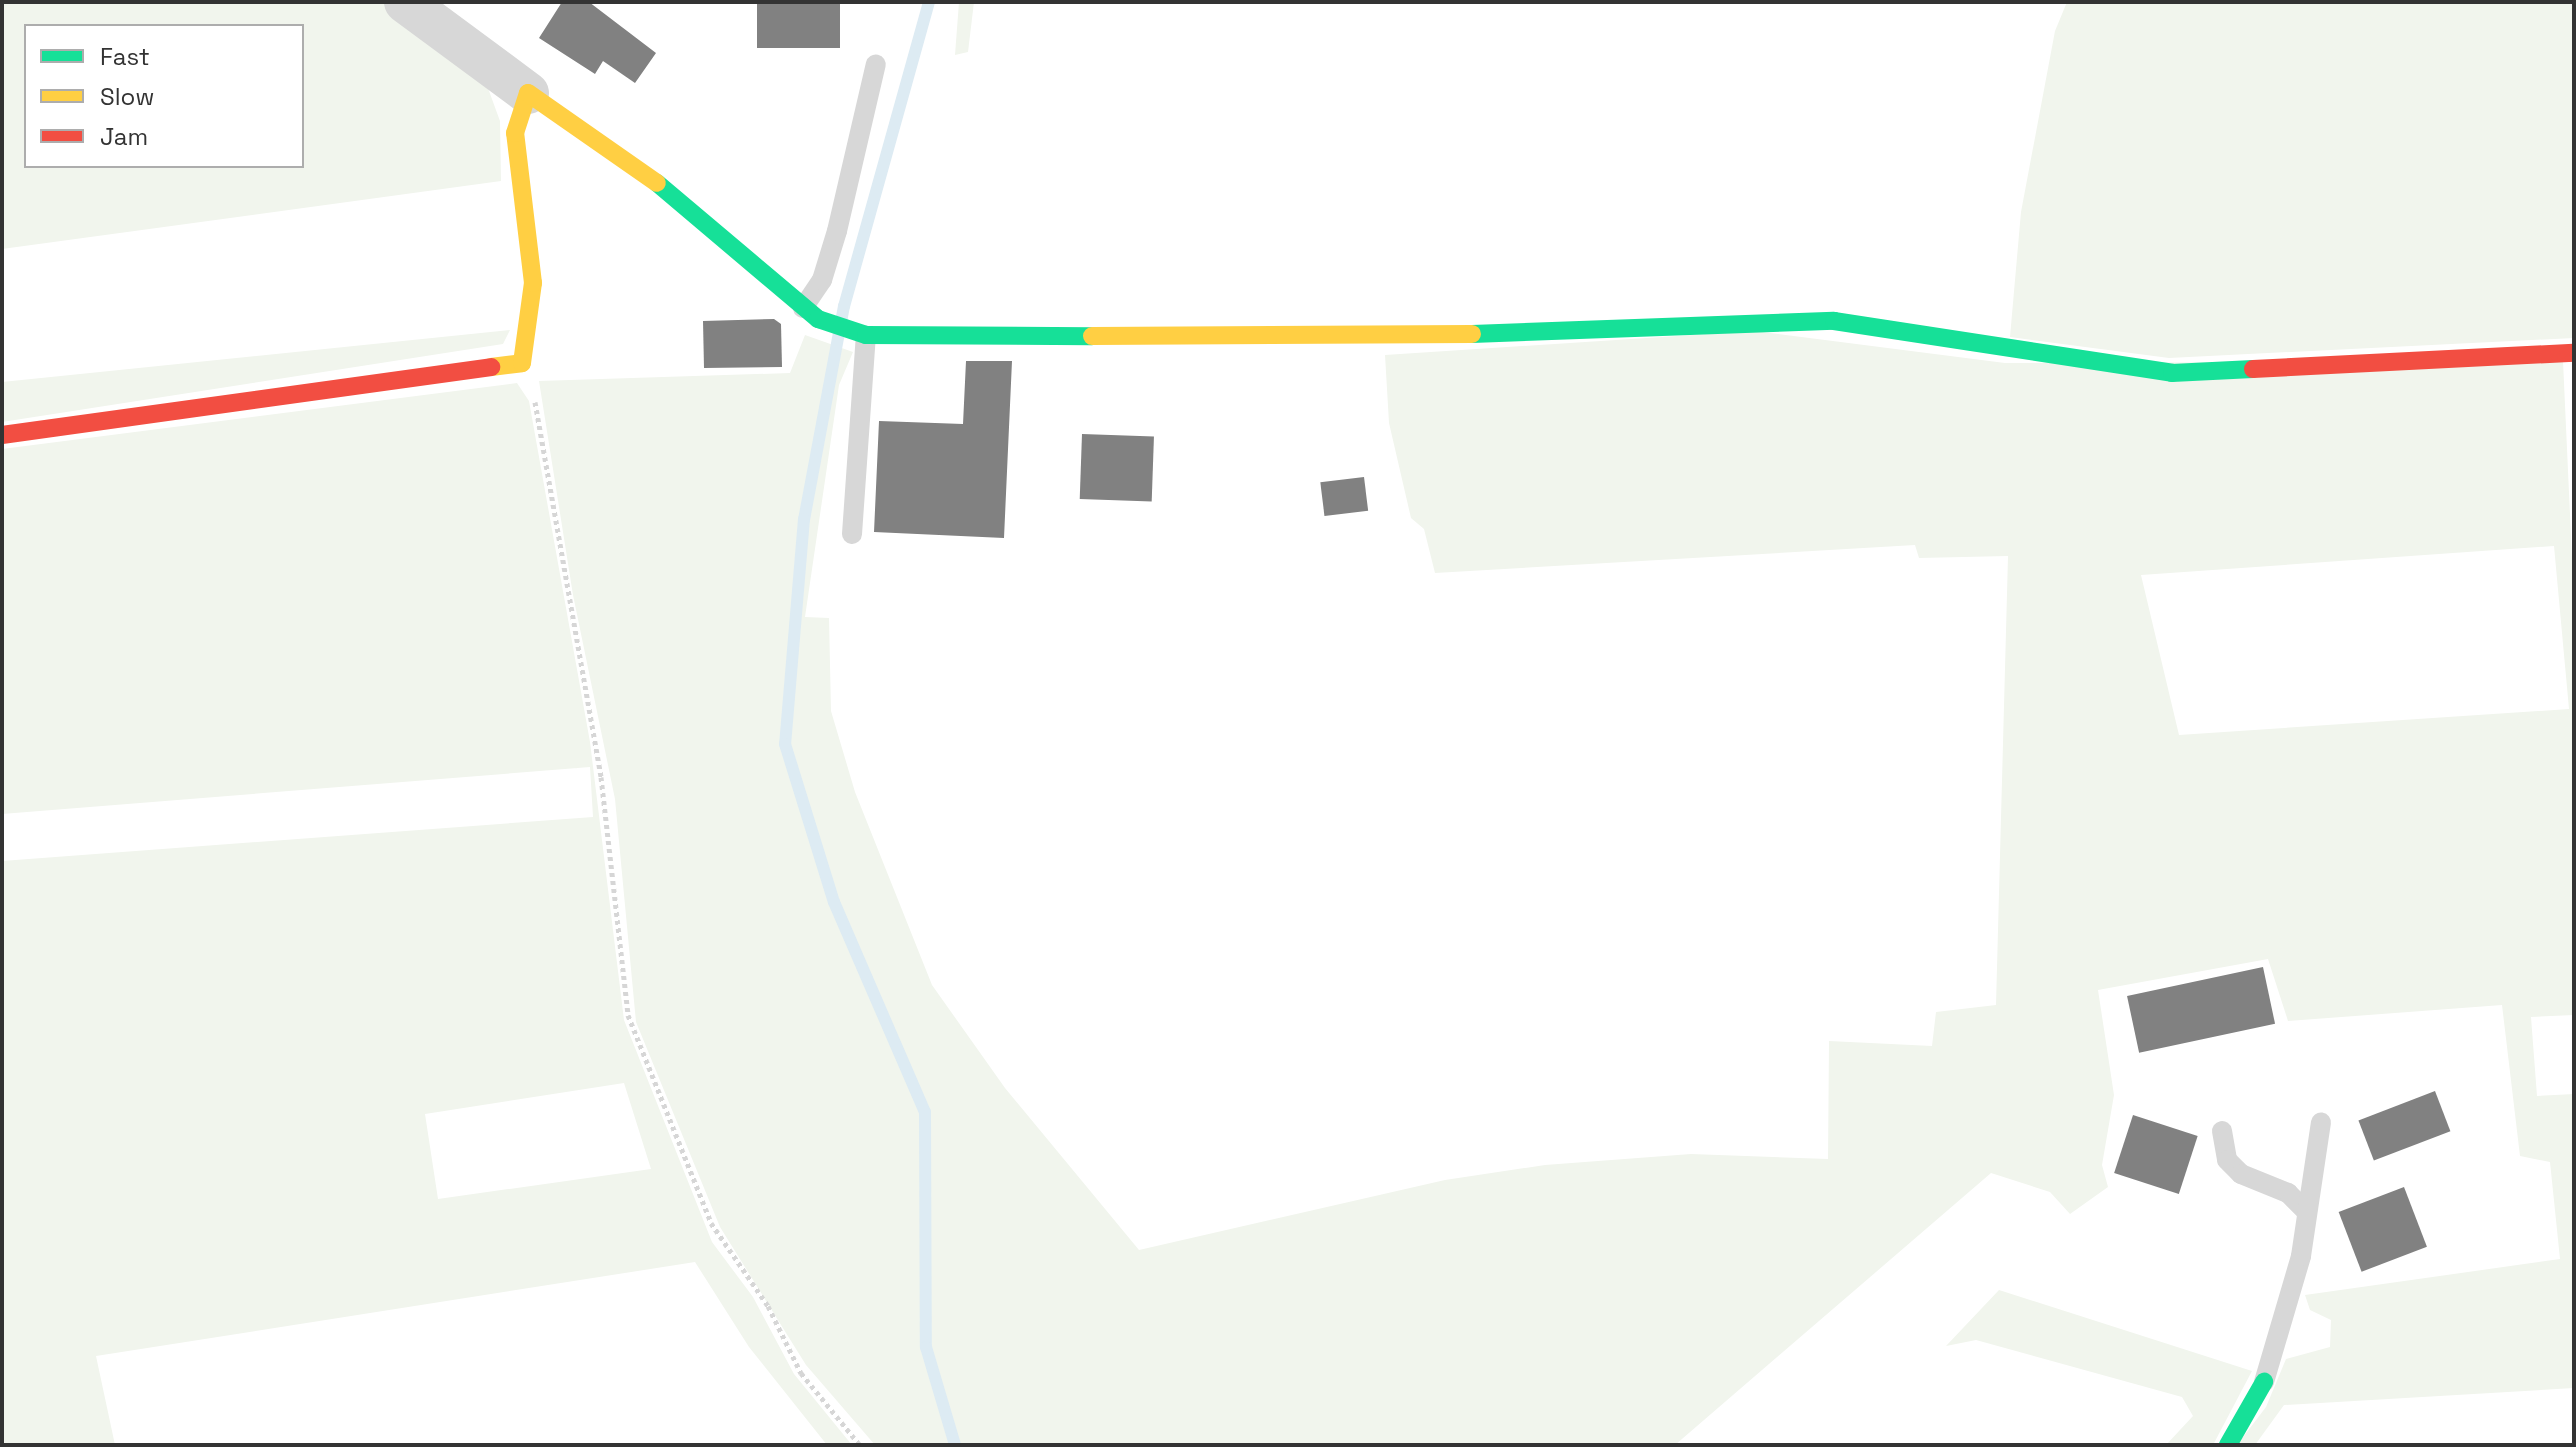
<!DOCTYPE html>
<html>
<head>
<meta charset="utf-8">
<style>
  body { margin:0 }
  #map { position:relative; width:2576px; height:1447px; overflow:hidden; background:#fff; font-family:"Space Grotesk",sans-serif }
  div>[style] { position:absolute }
  .green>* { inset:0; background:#f1f5ed }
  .stream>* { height:12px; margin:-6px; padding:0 6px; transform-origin:6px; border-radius:6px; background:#ddebf3 }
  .building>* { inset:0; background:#818181; transform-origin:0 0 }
  .path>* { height:5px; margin-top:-2.5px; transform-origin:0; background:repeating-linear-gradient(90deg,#d6d6d6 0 4px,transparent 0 8px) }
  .lane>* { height:20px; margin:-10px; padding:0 10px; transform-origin:10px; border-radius:10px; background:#d7d7d7 }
  .street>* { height:42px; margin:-21px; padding:0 21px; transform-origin:21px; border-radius:21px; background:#d7d7d7 }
  .fast>* { height:18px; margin:-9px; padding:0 9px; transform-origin:9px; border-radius:9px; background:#16e098 }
  .slow>* { height:18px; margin:-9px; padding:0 9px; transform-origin:9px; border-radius:9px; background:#ffcf43 }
  .jam>* { height:18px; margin:-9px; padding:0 9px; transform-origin:9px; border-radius:9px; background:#f24e42 }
  span { translate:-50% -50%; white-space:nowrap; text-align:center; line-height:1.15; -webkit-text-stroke:8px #fff; paint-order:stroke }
  .frame { position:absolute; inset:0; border:4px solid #333; pointer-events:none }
  .legend { position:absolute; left:24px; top:24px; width:280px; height:144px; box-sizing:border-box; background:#fff; border:2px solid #adadad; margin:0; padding:10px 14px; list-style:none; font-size:24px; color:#333 }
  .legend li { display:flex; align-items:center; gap:16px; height:40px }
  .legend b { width:40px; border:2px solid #adadad }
</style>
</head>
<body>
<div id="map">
  <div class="green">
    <i style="clip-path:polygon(evenodd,2px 2px,389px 2px,485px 80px,500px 121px,501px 181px,2px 249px,2px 2px,26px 26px,302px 26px,302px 166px,26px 166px,26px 26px)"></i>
    <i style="clip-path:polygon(959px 2px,974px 2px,968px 52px,955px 55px)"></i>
    <i style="clip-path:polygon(2067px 2px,2574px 2px,2574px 338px,2169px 358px,2010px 337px,2021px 212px,2055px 31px)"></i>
    <i style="clip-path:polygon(510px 330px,503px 344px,2px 422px,2px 382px)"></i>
    <i style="clip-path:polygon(evenodd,1754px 331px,2005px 363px,2563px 361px,2574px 602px,2574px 1015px,2531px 1017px,2537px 1096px,2574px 1094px,2574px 1388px,2284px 1405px,2255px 1445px,2237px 1445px,2266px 1407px,2286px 1359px,2330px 1347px,2331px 1320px,2310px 1310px,2305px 1295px,2560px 1259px,2550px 1162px,2520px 1156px,2502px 1005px,2288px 1021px,2268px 959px,2098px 990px,2114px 1095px,2102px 1165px,2108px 1187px,2070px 1214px,2050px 1192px,1991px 1173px,1675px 1445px,875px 1445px,806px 1365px,720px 1227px,636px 1022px,615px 799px,573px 595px,539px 381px,790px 373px,805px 335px,853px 352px,839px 385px,805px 617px,829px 618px,831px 711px,855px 792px,932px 985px,1005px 1088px,1139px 1250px,1445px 1180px,1545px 1165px,1691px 1154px,1828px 1159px,1829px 1041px,1932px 1046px,1936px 1012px,1996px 1005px,2008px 556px,1919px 558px,1915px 545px,1435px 573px,1424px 529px,1411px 518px,1389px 423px,1385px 355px,1754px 331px,2554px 546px,2569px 709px,2179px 735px,2141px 575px,2554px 546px)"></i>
    <i style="clip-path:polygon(evenodd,517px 383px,529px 401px,590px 742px,624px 1020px,712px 1242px,753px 1297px,794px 1374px,852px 1445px,827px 1445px,749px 1347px,695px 1262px,96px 1356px,115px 1445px,2px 1445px,2px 861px,593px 817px,590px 767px,2px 814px,2px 449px,517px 383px,624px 1083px,651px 1169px,438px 1199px,425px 1114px,624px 1083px)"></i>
    <i style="clip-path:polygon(1999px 1290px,2252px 1371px,2213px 1445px,2166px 1445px,2193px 1416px,2182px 1397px,1976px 1340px,1946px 1346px)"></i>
  </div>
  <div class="stream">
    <i style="left:929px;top:2px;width:316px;rotate:105.6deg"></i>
    <i style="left:844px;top:306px;width:217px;rotate:100.6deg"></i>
    <i style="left:804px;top:519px;width:226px;rotate:94.8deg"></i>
    <i style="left:785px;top:744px;width:165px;rotate:72.8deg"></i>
    <i style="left:834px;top:902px;width:229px;rotate:66.6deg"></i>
    <i style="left:925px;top:1112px;width:235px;rotate:89.8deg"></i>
    <i style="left:926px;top:1347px;width:102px;rotate:73.5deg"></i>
  </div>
  <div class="building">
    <i style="clip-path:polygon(562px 2px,589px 2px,656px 53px,635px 83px,603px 61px,595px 74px,539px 38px)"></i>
    <i style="left:757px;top:2px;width:83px;height:46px"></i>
    <i style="clip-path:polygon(774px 319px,781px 324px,782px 367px,704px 368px,703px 321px)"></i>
    <i style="clip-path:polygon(966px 361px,1012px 361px,1004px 538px,874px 532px,879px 421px,963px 424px)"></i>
    <i style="left:1082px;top:434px;width:72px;height:65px;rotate:2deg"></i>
    <i style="left:1364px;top:477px;width:34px;height:44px;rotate:83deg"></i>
    <i style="left:2263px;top:967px;width:58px;height:139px;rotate:78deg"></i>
    <i style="left:2435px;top:1091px;width:43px;height:82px;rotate:69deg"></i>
    <i style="left:2133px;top:1115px;width:68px;height:61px;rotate:18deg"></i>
    <i style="left:2404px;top:1187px;width:64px;height:70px;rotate:69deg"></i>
  </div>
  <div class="path">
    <i style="left:535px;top:402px;width:381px;rotate:80deg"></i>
    <i style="left:601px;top:777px;width:240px;rotate:83.5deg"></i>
    <i style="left:628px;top:1015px;width:224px;rotate:68.2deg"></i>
    <i style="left:711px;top:1223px;width:101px;rotate:55.5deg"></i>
    <i style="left:768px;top:1306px;width:75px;rotate:63.8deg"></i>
    <i style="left:801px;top:1373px;width:93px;rotate:50.7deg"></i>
  </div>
  <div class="lane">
    <i style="left:803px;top:308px;width:34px;rotate:-56deg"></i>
    <i style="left:822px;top:280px;width:51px;rotate:-73deg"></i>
    <i style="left:837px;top:231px;width:171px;rotate:-76.9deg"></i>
    <i style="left:852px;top:534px;width:199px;rotate:-86deg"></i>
    <i style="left:2222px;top:1131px;width:29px;rotate:80deg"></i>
    <i style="left:2227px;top:1160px;width:20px;rotate:45deg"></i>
    <i style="left:2241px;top:1174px;width:51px;rotate:22deg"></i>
    <i style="left:2288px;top:1193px;width:27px;rotate:45deg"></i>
    <i style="left:2264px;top:1382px;width:131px;rotate:-73.6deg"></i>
    <i style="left:2301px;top:1256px;width:135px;rotate:-81.5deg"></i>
  </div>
  <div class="street">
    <i style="left:405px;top:2px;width:153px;rotate:36.5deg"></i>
  </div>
  <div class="fast">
    <i style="left:657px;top:183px;width:211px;rotate:40.2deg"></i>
    <i style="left:818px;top:319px;width:51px;rotate:18.4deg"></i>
    <i style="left:866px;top:335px;width:226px;rotate:0.3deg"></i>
    <i style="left:1472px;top:334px;width:362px;rotate:-2.1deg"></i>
    <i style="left:1834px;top:321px;width:342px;rotate:8.7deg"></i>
    <i style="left:2172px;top:373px;width:81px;rotate:-2.8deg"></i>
    <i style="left:2228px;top:1445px;width:73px;rotate:-60.3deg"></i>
  </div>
  <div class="slow">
    <i style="left:1092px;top:336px;width:380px;rotate:-0.3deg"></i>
    <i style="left:491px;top:367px;width:31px;rotate:-7deg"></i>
    <i style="left:522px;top:363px;width:81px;rotate:-82.2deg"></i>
    <i style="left:533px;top:283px;width:151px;rotate:-96.8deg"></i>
    <i style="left:515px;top:133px;width:42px;rotate:-72deg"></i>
    <i style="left:528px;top:93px;width:157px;rotate:34.9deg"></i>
  </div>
  <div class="jam">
    <i style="left:2253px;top:369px;width:321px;rotate:-2.9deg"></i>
    <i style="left:2px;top:435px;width:494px;rotate:-7.9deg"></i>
  </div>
  <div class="frame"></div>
  <ul class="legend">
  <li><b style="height:10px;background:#16e098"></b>Fast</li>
  <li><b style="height:10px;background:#ffcf43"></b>Slow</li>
  <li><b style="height:10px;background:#f24e42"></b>Jam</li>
  </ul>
</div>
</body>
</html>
